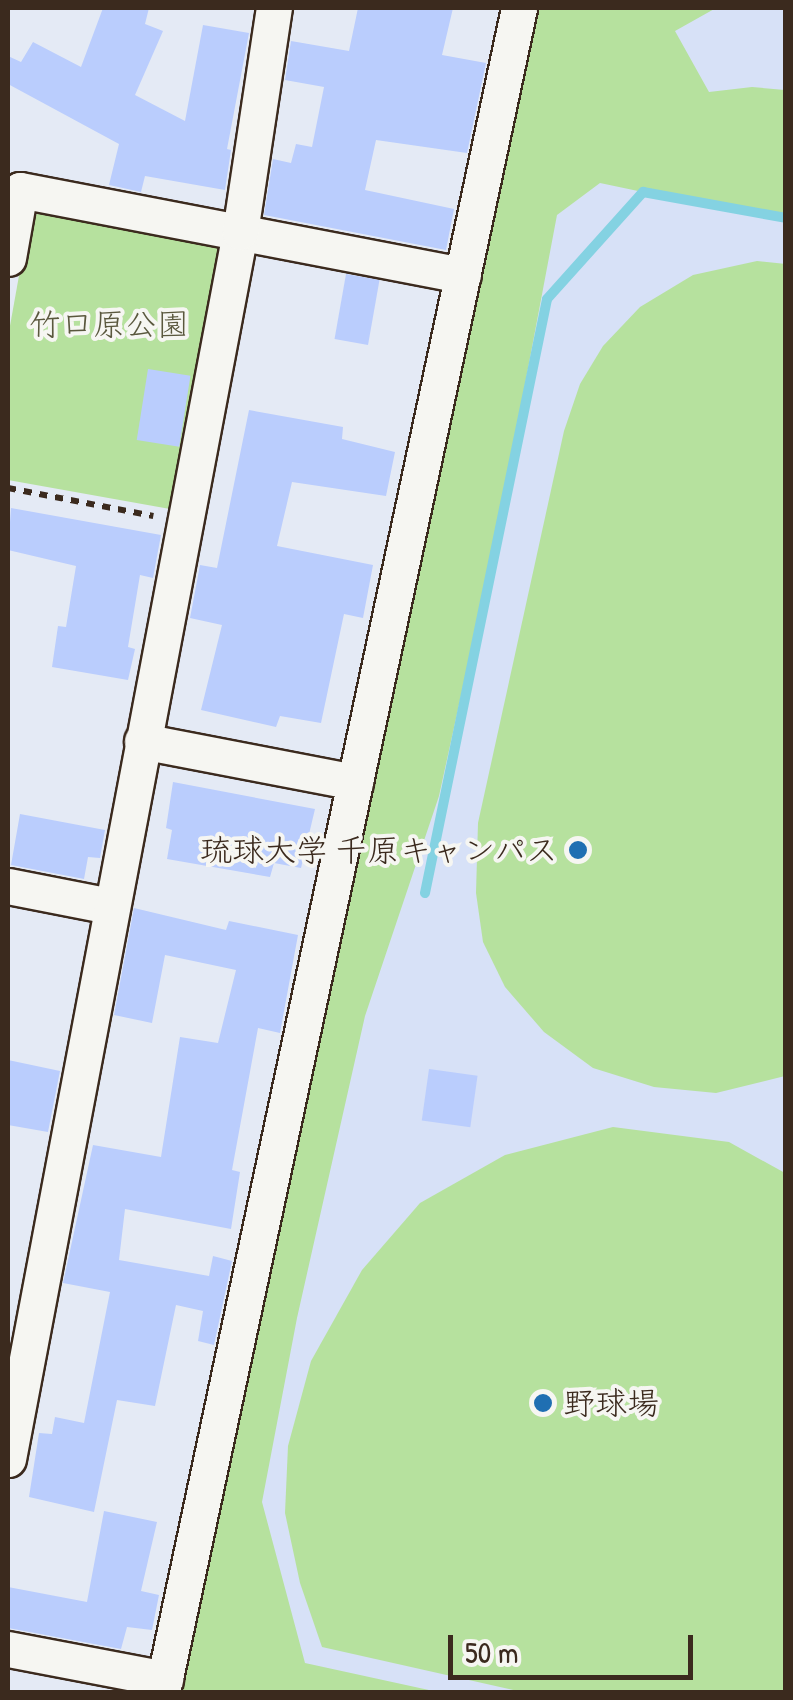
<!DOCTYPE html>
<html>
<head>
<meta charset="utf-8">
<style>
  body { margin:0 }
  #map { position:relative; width:793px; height:1700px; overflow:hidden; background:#e4eaf5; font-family:"Patrick Hand","Klee One",sans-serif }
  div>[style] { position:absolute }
  .built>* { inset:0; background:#d7e1f7 }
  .green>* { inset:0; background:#b6e19e }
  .stream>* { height:10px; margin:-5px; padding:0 5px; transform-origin:5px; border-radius:5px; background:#84d2e2 }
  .building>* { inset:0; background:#bacdfd; transform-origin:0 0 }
  .path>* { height:6px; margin-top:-3px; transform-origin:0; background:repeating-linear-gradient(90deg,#3b2a1e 0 8px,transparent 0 16px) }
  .roads { filter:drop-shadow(2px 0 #3b2a1e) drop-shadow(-2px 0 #3b2a1e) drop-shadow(0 2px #3b2a1e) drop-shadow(0 -2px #3b2a1e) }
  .street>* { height:35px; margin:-17.5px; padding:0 17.5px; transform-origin:17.5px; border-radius:17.5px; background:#f6f6f2 }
  .dots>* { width:28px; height:28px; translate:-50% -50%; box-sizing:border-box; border:5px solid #f6f6f2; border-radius:50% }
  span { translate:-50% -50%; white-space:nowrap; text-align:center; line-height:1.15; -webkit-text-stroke:8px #f6f6f2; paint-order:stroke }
  .park-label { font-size:32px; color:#5a583e }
  .poi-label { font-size:32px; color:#3b2a1e }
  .right { translate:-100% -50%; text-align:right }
  .left { translate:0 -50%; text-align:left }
  .frame { position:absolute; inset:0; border:10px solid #3b2a1e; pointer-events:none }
  .scale { position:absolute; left:448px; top:1635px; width:245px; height:45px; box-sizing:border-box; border:5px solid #3b2a1e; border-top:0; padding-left:12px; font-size:30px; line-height:35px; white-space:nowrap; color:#3b2a1e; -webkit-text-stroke:8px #f6f6f2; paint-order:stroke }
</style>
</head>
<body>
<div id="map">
  <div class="built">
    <i style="clip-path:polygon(548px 8px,785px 8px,785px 1692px,191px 1692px)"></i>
  </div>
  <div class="green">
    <i style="clip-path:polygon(536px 8px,716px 8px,675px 31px,709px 92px,752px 87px,785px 90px,785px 222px,600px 183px,557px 215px,499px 522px,439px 796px,365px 1016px,297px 1318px,262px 1502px,305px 1663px,438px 1692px,181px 1692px)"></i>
    <i style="clip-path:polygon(43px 210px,212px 243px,223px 255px,170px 509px,8px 480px,8px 337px,29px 220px)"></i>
    <i style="clip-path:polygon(757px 261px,786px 264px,785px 1076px,716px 1093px,654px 1087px,593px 1068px,544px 1032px,505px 987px,483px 942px,476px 893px,478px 823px,564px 431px,580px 384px,603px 346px,640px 307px,693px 275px)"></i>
    <i style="clip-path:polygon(613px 1127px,729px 1142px,785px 1173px,785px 1692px,522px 1692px,322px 1647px,300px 1583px,285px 1513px,288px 1446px,311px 1361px,362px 1270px,420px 1203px,505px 1155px)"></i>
  </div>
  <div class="stream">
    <i style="left:425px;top:893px;width:606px;rotate:-78.39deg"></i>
    <i style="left:547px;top:299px;width:144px;rotate:-48.1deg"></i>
    <i style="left:643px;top:192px;width:145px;rotate:10.3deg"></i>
  </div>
  <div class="building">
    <i style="clip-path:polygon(103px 8px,149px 8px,145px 24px,163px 31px,135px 95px,185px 121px,203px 25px,249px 33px,227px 149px,231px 150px,225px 190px,145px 176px,141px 192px,109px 185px,119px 144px,8px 84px,8px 56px,21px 62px,33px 42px,81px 67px)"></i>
    <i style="clip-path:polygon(358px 8px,453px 8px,442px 55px,486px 63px,467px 153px,376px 140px,365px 190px,454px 209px,446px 250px,264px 215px,273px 159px,291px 163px,296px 144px,312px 147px,324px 87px,285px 80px,291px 41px,349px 51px)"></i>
    <i style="left:346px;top:274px;width:34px;height:66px;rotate:10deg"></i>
    <i style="left:148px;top:369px;width:43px;height:72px;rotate:9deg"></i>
    <i style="clip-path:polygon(249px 410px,343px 427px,342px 439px,395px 452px,386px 496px,292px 482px,277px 546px,373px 565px,363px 618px,344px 614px,321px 723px,280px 716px,276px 727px,201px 710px,222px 625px,190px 618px,200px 565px,217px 568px)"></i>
    <i style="clip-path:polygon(11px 508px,161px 535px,153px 578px,140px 575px,128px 647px,135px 649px,128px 680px,52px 667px,58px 626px,66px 627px,76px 566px,8px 550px)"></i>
    <i style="clip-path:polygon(173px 782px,315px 809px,301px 868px,274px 863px,270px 877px,167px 859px,172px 830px,166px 828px)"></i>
    <i style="clip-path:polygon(20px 814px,105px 830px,100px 858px,88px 857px,84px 879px,11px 865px)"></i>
    <i style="clip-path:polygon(134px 908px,226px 930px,229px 921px,298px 935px,280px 1033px,258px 1028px,232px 1170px,240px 1172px,231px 1229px,125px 1209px,119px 1260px,209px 1276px,213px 1256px,232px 1261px,214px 1345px,198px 1341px,203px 1311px,176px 1305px,155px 1406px,117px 1400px,94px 1512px,29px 1497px,39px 1433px,52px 1434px,55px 1417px,84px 1423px,110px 1292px,63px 1283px,93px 1145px,161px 1157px,180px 1037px,218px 1043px,236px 970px,165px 955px,152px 1023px,114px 1015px)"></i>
    <i style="clip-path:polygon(8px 1060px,60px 1071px,48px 1132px,8px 1125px)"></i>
    <i style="left:429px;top:1069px;width:49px;height:52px;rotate:8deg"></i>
    <i style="clip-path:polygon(104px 1511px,157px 1522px,141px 1591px,159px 1595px,152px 1630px,127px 1627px,121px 1649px,8px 1628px,8px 1587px,87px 1602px)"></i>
  </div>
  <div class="path">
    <i style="left:8px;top:488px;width:148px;rotate:10.9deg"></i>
  </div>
  <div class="roads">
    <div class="street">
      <i style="left:8px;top:258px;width:69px;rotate:-80deg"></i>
      <i style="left:20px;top:190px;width:451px;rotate:10.9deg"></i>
      <i style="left:142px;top:741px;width:217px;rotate:10.9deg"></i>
      <i style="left:8px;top:886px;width:104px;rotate:11.1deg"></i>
      <i style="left:8px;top:1459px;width:1249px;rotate:-79.29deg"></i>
      <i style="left:240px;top:232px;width:227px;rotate:-81.4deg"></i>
      <i style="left:8px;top:1649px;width:160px;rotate:10.8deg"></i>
      <i style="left:162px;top:1692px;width:1721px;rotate:-78.03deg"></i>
    </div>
  </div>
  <div class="dots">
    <i style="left:578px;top:850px;background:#1f6fb2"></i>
    <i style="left:543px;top:1403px;background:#1f6fb2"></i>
  </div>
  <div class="park-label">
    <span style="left:109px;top:324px">竹口原公園</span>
  </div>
  <div class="poi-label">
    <span class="right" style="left:558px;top:850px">琉球大学 千原キャンパス</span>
    <span class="left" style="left:563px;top:1403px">野球場</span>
  </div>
  <div class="frame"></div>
  <div class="scale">50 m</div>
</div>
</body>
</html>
